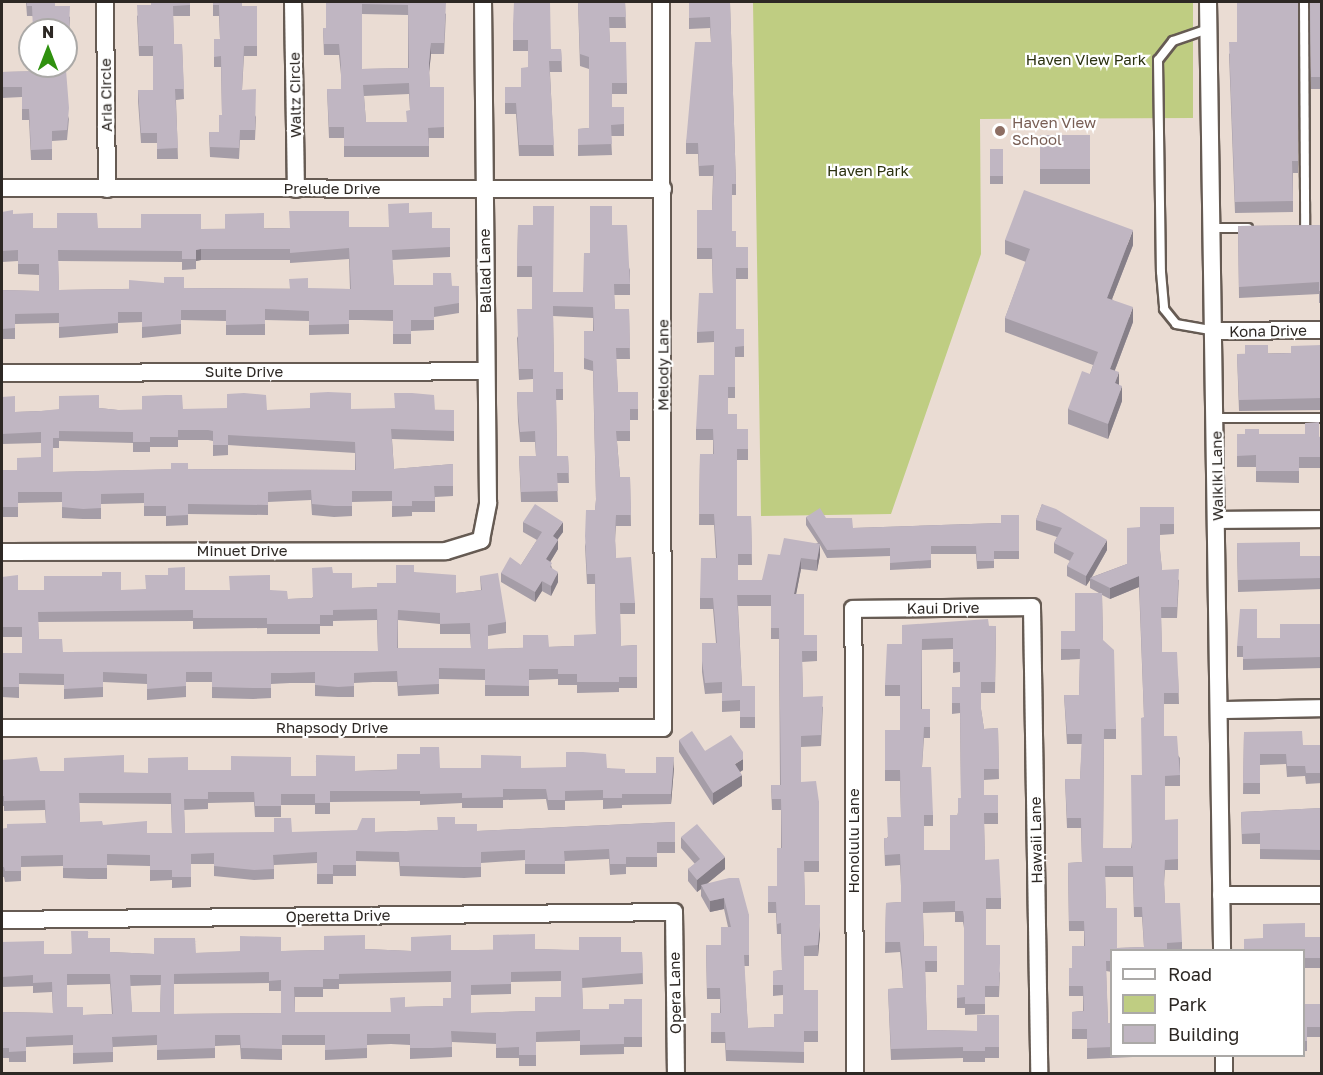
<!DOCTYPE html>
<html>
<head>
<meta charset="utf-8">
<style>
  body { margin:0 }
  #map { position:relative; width:1323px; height:1075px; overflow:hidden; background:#eadcd3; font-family:"Golos Text",sans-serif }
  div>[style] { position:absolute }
  .green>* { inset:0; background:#bfcd82 }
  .roads { filter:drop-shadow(2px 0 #665b53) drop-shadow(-2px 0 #665b53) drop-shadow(0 2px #665b53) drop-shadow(0 -2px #665b53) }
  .lane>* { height:8px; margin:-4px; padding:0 4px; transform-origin:4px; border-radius:4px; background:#fff }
  .street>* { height:16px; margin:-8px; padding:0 8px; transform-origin:8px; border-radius:8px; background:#fff }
  .wall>* { inset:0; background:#a59da7; transform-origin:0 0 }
  .shaded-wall>* { inset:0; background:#867f88 }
  .building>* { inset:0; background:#c0b6c2; transform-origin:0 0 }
  .dots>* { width:16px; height:16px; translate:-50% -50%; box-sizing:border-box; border:3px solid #fff; border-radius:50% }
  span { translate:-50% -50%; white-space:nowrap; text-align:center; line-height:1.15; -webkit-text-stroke:4.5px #fff; paint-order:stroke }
  .park-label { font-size:15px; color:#2b3110 }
  .street-label { font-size:15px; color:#2d2824 }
  .education-label { font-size:15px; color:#785e54 }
  .left { translate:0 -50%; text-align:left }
  .frame { position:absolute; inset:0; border:3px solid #2d2824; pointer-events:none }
  .legend { position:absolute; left:1110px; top:949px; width:195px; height:108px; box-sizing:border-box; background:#fff; border:2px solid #aba9a7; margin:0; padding:8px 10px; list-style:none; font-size:18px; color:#2d2824 }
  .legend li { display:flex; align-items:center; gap:12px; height:30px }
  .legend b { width:30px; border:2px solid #aba9a7 }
  .north { position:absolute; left:18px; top:18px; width:60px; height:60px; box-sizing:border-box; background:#fff; border:2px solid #aba9a7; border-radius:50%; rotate:0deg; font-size:16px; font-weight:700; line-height:24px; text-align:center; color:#2d2824 }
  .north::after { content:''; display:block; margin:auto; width:21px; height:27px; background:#2f910f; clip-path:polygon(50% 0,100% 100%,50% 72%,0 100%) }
</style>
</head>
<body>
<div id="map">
  <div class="green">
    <i style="clip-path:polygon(753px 2px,1193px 2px,1193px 118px,980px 119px,981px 254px,891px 514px,761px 516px)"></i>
  </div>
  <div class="roads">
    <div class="lane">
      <i style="left:1304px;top:2px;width:227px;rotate:89.7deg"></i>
      <i style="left:1208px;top:29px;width:37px;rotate:161deg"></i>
      <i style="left:1173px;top:41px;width:24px;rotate:128deg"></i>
      <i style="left:1158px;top:60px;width:212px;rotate:89.2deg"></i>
      <i style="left:1161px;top:272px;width:37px;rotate:85deg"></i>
      <i style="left:1164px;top:309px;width:19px;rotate:51deg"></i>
      <i style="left:1176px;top:324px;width:39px;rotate:10deg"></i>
      <i style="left:1213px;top:228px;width:35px"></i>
      <i style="left:1216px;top:418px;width:106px"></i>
    </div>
    <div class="street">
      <i style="left:105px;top:2px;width:187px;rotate:89.4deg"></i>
      <i style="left:293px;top:2px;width:187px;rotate:89.1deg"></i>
      <i style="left:1208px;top:2px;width:948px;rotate:89.15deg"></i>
      <i style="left:2px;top:188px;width:661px;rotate:0.09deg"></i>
      <i style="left:1215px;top:331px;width:107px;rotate:-0.5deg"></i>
      <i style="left:2px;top:373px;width:484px;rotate:-0.2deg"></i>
      <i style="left:1217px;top:520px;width:105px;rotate:-0.5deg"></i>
      <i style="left:2px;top:552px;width:444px;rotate:-0.1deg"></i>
      <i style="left:446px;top:551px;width:37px;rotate:-17deg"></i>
      <i style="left:481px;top:540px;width:38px;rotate:-79deg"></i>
      <i style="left:488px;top:503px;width:501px;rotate:-90.57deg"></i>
      <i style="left:1220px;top:710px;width:102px;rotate:-1.1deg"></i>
      <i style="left:2px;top:728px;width:661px"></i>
      <i style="left:663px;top:728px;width:726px;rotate:-90.16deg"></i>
      <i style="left:1221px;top:895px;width:101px"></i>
      <i style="left:2px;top:920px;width:672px;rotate:-0.68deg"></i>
      <i style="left:674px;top:912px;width:162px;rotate:89.3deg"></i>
      <i style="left:1224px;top:1056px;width:18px;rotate:90deg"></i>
      <i style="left:855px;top:1074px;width:465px;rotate:-90.2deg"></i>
      <i style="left:853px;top:609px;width:179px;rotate:-0.6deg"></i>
      <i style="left:1032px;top:607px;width:467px;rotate:89.1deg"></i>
    </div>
  </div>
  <div class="wall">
    <i style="clip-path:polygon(26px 2px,55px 6px,70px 17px,68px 56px,66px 56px,66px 30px,32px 16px,27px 16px)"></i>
    <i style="clip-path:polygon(190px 2px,190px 16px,173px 16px,174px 44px,182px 44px,184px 99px,176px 100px,178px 159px,157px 159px,157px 143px,141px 143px,138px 101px,138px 90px,153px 90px,153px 56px,139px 56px,137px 16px,151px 5px)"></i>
    <i style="clip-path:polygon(213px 2px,242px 6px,257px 6px,257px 56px,244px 56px,242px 90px,256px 117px,255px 140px,240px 140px,239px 159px,210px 157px,209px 132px,219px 132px,222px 115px,221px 67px,214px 67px,214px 39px,220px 39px,219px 16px,213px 16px)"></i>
    <i style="clip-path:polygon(578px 2px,625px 2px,626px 28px,609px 28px,610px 42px,627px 83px,627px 94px,612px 94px,612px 107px,624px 107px,624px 136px,611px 136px,612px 155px,578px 156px,578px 129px,589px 128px,589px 69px,580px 66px)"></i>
    <i style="clip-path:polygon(689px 2px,743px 2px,730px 3px,736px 184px,736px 195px,732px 195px,732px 231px,736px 247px,748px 247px,748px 279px,736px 279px,736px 329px,744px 329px,744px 357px,735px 357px,735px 398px,728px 398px,728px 414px,737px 429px,748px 429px,748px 460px,737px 460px,737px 516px,751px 516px,752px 565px,738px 565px,738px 580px,762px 580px,780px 555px,818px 543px,806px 525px,806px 517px,826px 518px,853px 528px,1001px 523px,1019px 515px,1019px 559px,994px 559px,994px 568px,977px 569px,976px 554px,931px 554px,931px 568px,890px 570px,890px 556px,827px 558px,820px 545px,820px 555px,817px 571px,801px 569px,796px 594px,804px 635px,817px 635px,817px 661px,802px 662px,803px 697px,823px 707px,821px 746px,801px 747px,801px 782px,819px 802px,819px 872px,804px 872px,805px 905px,820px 934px,818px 956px,804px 956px,804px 990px,818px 1031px,818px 1042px,804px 1042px,804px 1063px,726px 1061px,725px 1043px,711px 1043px,711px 1013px,720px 1013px,720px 999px,707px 999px,706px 945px,721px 945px,728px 927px,724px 909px,710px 912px,701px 896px,701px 889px,697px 892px,688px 881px,688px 869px,695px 864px,681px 848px,681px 837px,725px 869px,707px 883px,749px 915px,749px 966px,744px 966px,748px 1028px,774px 1027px,783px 1014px,783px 995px,773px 996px,773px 971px,782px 970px,781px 934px,777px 934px,776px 913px,768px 913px,768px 886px,777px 886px,781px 848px,781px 810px,772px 810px,771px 785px,780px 785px,779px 639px,771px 639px,771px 606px,738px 606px,742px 686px,755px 686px,755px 728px,740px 728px,740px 711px,722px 712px,722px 693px,705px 694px,702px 672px,702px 643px,716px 643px,713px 609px,700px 609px,700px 598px,716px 558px,714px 525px,699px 525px,700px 454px,713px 454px,713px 440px,696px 440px,696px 429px,714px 375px,714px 342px,697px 343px,697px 332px,713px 293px,712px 259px,697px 259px,697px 210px,712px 210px,713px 176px,699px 176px,698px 154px,686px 154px,686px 143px,711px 42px,710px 28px,689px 29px)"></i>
    <i style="clip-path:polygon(1298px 2px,1298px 173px,1293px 173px,1293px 212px,1235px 213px,1229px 54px)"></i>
    <i style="clip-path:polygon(1310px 2px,1322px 2px,1322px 182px,1320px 89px,1311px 89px)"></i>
    <i style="clip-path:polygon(evenodd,340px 3px,433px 3px,446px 14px,444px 54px,431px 54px,429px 72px,430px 87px,444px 87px,444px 138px,429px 138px,429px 157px,344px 157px,344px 138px,329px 138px,327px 89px,341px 89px,341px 75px,339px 55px,324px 55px,323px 28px,326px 28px,340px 3px,362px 14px,408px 15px,408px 68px,362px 69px,362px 14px,340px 3px,409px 94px,410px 110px,407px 122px,366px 122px,364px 96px,409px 94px)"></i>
    <i style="clip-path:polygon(513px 24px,551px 49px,561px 49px,562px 72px,550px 72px,554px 156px,519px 156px,516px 114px,505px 114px,505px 87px,521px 87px,528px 67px,528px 51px,513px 51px)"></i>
    <i style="clip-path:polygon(54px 71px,69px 119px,67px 140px,52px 141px,52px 160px,31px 160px,29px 120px,22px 120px,22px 97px,2px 98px,2px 72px)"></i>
    <i style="left:1090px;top:135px;width:49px;height:50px;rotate:90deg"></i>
    <i style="left:990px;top:149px;width:13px;height:35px"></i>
    <i style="clip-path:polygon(evenodd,2px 212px,13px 214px,33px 228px,201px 229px,389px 227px,409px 213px,432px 228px,450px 228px,450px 257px,392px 260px,394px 285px,459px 286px,459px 313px,434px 317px,434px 330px,411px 331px,411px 344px,393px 344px,393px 321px,362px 320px,349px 320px,349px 334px,309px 335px,309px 321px,265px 320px,265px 335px,226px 335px,226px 321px,181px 320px,181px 334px,142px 338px,142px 322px,118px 323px,118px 333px,59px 338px,59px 323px,15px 324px,15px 339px,2px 339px,2px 290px,39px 291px,39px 275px,18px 274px,18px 261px,2px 262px,2px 212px,349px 259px,350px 289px,184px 288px,59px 290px,58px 261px,182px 262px,182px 270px,196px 269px,196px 261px,201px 260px,290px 260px,290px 263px,349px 259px)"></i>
    <i style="clip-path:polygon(evenodd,518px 225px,553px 292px,583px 292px,590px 253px,612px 225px,630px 270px,630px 295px,614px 295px,615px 309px,629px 309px,630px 359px,616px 359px,618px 392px,638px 392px,638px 420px,630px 420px,630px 441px,617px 441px,620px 477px,630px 477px,631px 526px,616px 526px,615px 541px,616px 558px,635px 603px,635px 614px,620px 614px,621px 646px,637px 645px,637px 688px,619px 688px,619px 692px,577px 693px,577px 685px,558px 685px,558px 679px,529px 680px,529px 696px,485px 696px,485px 680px,439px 679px,439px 694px,398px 696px,397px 682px,373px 682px,354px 683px,354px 697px,338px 697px,315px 696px,315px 683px,290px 683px,271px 684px,271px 698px,253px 699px,212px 698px,212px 682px,186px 682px,186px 697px,147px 700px,147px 684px,103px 682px,103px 697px,64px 699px,64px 685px,19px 684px,19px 698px,2px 697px,2px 653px,22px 653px,22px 637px,2px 637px,2px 577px,18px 590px,270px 590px,288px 599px,312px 598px,333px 573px,352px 588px,377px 587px,396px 583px,414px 572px,456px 593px,481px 590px,480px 576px,506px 622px,506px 633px,488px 636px,488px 649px,574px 646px,596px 634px,595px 584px,587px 584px,585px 546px,595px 510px,596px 500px,593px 371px,584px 369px,584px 341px,593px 331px,593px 318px,553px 316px,554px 372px,563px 372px,563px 400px,556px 400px,557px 456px,568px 456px,569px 483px,557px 483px,558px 502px,521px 502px,519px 456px,536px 456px,535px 442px,520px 442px,518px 421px,517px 392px,533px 392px,533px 379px,519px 380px,517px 338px,532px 309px,532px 277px,517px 277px,518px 225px,377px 620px,378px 651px,63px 652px,39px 639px,38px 622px,193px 621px,193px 629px,267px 628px,267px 634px,320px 634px,320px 626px,333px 626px,333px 621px,377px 620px,518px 225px,398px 620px,440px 624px,440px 634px,470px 634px,471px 648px,398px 648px,398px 620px)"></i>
    <i style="clip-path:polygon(1322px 225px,1322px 303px,1319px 303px,1319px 294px,1239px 298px,1238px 226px)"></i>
    <i style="clip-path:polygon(1005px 240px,1133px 245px,1112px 299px,1133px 322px,1115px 370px,1122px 401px,1108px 439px,1068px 424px,1068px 409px,1090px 374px,1093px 365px,1005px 332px,1005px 318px,1026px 262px,1005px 254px)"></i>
    <i style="clip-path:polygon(1322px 345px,1322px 410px,1239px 411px,1237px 354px,1291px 353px)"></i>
    <i style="clip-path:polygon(evenodd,2px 397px,15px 412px,41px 411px,99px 408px,118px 410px,183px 409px,267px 410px,351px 409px,454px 410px,454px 441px,392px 439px,394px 469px,453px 464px,453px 496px,435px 497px,435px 512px,412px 512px,412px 516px,392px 517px,392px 501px,352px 502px,352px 516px,334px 517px,312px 515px,311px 500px,268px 502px,268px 515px,188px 514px,188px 525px,166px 526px,166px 516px,144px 516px,144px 503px,101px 504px,101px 519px,83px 519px,62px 518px,62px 502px,18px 503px,18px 517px,2px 517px,2px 470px,17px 470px,41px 457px,41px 443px,2px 444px,2px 397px,178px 440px,208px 440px,213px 441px,213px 456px,228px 455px,228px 445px,355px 453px,355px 470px,188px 469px,53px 472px,53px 448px,59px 448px,59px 441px,133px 443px,133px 452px,150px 452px,150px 447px,178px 447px,178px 440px)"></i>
    <i style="clip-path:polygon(1237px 434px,1259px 434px,1322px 437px,1322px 468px,1299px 468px,1299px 483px,1256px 482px,1256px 467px,1237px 467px)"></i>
    <i style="clip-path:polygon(evenodd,1042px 504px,1107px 550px,1092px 577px,1127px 564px,1140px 527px,1174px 507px,1174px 534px,1160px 535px,1160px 550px,1162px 570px,1179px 580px,1177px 618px,1161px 618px,1162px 652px,1178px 675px,1179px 704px,1164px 704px,1163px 719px,1164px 736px,1180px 758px,1180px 786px,1165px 786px,1165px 820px,1178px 848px,1178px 870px,1165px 870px,1164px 884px,1165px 903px,1182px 942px,1182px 951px,1112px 951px,1112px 972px,1106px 971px,1108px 1023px,1112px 1023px,1112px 1056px,1156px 1056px,1087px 1059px,1087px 1039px,1072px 1039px,1072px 1012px,1083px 1011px,1083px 996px,1069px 996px,1069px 968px,1072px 968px,1084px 946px,1084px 931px,1069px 931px,1068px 863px,1082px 862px,1081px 828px,1067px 828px,1065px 779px,1080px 779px,1082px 744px,1067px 744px,1064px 695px,1079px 695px,1080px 659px,1061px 660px,1061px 631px,1075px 631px,1099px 593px,1090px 588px,1090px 580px,1086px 586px,1067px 576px,1067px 566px,1070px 561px,1054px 553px,1054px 543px,1057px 537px,1036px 530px,1036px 520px,1042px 504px,1139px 587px,1144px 717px,1142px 775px,1131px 848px,1103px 848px,1104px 739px,1116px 739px,1116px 729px,1103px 640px,1102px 595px,1110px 599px,1139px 587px,1042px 504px,1105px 877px,1133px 877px,1134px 917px,1142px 917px,1144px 947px,1117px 948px,1106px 908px,1105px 877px)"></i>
    <i style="clip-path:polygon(523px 522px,563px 532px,558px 539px,558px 549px,550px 562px,552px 568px,558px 582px,551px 596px,542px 591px,535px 602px,501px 582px,501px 573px,521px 565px,537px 540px,523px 532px)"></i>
    <i style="clip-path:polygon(1237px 543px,1300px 556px,1322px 556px,1322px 589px,1238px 592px)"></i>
    <i style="clip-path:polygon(1322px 624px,1322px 668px,1243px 670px,1243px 657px,1237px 657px,1237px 646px,1257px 638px,1280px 638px)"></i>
    <i style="clip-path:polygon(evenodd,902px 625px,996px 626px,995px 693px,981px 693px,981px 709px,984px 729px,998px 728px,999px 779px,984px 780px,984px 795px,998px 795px,998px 824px,984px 824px,985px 860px,1001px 898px,1001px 909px,986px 909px,986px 945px,1000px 973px,999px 997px,985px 997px,985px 1014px,965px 1015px,965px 1008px,957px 1008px,957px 985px,964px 985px,964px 928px,963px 922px,955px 922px,955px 912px,923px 913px,924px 946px,937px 946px,937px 972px,925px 972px,927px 1030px,977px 1031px,999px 1015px,999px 1058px,985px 1058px,985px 1062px,963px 1062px,963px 1058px,891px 1060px,888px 989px,903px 988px,902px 972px,900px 952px,885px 953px,886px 903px,901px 902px,901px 886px,900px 865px,885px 866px,884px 838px,887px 838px,901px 817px,900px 781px,885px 781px,885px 730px,900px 730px,900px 696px,885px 696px,885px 685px,902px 644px,902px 625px,953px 649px,953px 673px,960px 672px,960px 687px,952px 687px,952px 714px,960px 713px,961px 798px,950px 850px,924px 850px,924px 826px,933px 826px,933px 815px,922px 767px,924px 738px,930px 738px,930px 727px,922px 709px,922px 650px,953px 649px)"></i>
    <i style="clip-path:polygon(1244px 732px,1303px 745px,1322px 745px,1322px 783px,1306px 784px,1305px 776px,1287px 777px,1286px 764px,1260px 765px,1260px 794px,1243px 794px)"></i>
    <i style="clip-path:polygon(679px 740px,705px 751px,743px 770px,740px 772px,742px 786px,713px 805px,679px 752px)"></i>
    <i style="clip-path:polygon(evenodd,2px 760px,40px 771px,148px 773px,188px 770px,291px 776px,316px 776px,355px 771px,440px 768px,607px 768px,625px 773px,656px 773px,674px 768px,671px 804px,622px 805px,622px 808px,603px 809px,603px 800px,565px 801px,565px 810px,548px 810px,546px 799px,503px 800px,503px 808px,462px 808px,462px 803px,420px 805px,420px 801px,330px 802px,330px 814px,315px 814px,315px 805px,281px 805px,281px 817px,255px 817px,254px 802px,208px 803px,208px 809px,184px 810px,185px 833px,375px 832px,437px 830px,455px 824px,477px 831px,675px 822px,675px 853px,657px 853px,657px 867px,626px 867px,626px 874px,610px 875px,609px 859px,565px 861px,565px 874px,525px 874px,525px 860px,481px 863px,481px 877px,464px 878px,400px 876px,399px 862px,356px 861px,356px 876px,333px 876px,333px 884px,317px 884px,317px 863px,274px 865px,274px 879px,254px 880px,214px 876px,214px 864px,191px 864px,191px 887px,172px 888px,172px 880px,150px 881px,150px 866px,107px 865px,107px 879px,89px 879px,63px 878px,63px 866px,21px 867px,21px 881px,5px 882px,4px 877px,2px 877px,2px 829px,46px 823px,45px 810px,4px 811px,4px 806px,2px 806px,2px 760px,79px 803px,171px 804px,172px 833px,147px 833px,80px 822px,79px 803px)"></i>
    <i style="clip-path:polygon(1322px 808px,1322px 860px,1260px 859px,1260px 844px,1242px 844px,1241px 812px)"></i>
    <i style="clip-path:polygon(1305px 937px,1322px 937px,1322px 968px,1304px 968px,1304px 951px)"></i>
    <i style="clip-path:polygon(evenodd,88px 938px,110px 952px,154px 954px,365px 949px,411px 951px,535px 949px,621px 952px,642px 952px,643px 984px,582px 988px,583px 1009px,609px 1009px,624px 1004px,642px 999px,642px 1047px,624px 1047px,624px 1054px,580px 1055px,580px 1041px,536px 1042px,536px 1066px,519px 1066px,519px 1058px,496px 1058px,496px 1044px,452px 1042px,452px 1057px,432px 1058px,410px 1059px,410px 1045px,391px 1044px,367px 1045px,367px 1058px,325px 1060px,325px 1045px,282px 1045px,282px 1060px,241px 1059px,240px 1045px,215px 1046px,215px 1058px,157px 1060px,157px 1045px,113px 1047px,113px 1062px,73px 1064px,73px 1045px,26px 1047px,26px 1062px,9px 1062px,9px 1058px,2px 1058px,2px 1012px,53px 1013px,52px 992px,33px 993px,33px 986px,2px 987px,2px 942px,44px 954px,71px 954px,88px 938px,561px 981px,561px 997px,535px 1011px,471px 1013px,471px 995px,511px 994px,511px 982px,561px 981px,88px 938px,451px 982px,451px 998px,443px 1006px,405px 1007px,391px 1012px,295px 1012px,295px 997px,323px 997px,323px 989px,339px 989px,339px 984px,451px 982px,88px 938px,269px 983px,269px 991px,281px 991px,281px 1013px,174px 1014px,174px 984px,269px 983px,88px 938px,110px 984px,112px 1014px,83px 1015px,67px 1007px,67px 985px,110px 984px,88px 938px,161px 985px,160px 1012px,132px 1012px,130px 986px,161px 985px)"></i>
    <i style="clip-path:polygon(1304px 1004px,1322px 1004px,1322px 1037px,1307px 1037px,1307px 1051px,1304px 1051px)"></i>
  </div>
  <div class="shaded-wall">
    <i style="clip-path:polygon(431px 43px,431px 54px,429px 73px,429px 63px)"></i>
    <i style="clip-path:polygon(1133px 230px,1133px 245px,1107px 312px,1107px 298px)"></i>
    <i style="clip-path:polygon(201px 249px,201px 260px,196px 261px,196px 250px)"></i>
    <i style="clip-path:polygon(1133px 307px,1133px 322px,1110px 383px,1110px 369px)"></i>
    <i style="clip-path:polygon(1119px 372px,1119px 386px,1115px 383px)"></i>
    <i style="clip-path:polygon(1122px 386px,1122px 401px,1108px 439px,1108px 424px)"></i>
    <i style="clip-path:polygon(563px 522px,563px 532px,553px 545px,553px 536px)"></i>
    <i style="clip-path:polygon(558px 540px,558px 549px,546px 569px,546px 559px)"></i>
    <i style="clip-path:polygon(1107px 540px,1107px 550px,1091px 578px,1090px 578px,1090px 580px,1086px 586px,1086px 576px)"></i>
    <i style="clip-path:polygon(820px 544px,820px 555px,817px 571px,817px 560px)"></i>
    <i style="clip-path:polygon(801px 558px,801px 569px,794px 605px,794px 594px)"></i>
    <i style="clip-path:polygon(558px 572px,558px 582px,551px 596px,551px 586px)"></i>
    <i style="clip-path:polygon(1139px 576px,1139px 587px,1110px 599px,1110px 588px)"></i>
    <i style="clip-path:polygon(542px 581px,542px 591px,535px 602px,535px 592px)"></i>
    <i style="clip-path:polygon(674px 757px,674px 768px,671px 804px,671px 794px)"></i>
    <i style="clip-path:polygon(743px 759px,743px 770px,735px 775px,735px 764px)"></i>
    <i style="clip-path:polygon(742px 775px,742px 786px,713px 805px,713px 793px)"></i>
    <i style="clip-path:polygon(725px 857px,725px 869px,702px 888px,701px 885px,701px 889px,697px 892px,697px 880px)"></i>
    <i style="clip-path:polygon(724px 898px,724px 909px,710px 912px,710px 901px)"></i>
    <i style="clip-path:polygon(820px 923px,820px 934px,818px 956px,818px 945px)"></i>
  </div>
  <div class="building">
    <i style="clip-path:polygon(27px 2px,55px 2px,55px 6px,70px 6px,68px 46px,66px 46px,66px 30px,33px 30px,32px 6px,27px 6px)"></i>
    <i style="clip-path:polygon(151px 2px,190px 2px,190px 5px,173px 6px,174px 44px,182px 44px,184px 89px,175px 89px,178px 148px,157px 149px,157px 133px,141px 133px,138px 90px,153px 90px,153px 46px,139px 46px,137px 5px,151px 5px)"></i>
    <i style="clip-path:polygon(213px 2px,242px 2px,242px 6px,257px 6px,257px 46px,244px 46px,242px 90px,256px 89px,255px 130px,240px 130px,239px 148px,210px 147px,209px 132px,219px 132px,219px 115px,222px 115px,221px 56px,214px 57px,214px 39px,220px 39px,219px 5px,213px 5px)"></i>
    <i style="clip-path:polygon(evenodd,340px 2px,433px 2px,433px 3px,446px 3px,444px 43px,431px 43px,429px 63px,430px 87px,444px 87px,444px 127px,428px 128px,429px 146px,344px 146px,344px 127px,329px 127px,327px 89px,341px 89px,341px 65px,339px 44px,324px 44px,323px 28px,326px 28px,326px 3px,340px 3px,340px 2px,362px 4px,408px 5px,409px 68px,362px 69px,362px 4px,340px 2px,409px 83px,410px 110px,406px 111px,407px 122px,366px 122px,363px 85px,409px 83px)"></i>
    <i style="clip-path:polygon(514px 2px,550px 2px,551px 49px,561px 49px,562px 61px,549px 61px,554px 145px,519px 145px,516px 103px,505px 103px,505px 87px,521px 87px,521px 68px,528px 67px,528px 40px,513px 40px,513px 24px)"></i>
    <i style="clip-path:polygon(578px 2px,625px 2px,626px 17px,609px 17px,610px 42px,626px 42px,627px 83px,612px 83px,612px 107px,624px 107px,624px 124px,611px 125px,612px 144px,578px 145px,578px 129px,589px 128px,589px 57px,580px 54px)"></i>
    <i style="clip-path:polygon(689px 2px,730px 2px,736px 184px,732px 184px,732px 231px,736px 231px,736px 247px,748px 247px,748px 268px,736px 268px,736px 329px,744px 329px,744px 346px,735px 347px,735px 387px,728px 387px,728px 414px,737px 414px,737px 429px,748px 429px,748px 449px,737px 449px,737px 516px,751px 516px,752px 554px,738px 554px,738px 580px,762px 580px,768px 554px,780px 555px,784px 538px,820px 544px,817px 560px,801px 558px,794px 594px,804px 594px,804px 635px,817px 635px,817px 651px,802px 651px,803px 697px,823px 696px,821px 735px,801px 736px,801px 782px,816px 781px,819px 802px,819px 861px,804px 861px,805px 905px,820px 905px,820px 923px,818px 945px,804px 946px,804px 990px,818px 990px,818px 1031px,804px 1031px,804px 1052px,726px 1050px,725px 1032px,711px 1032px,711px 1013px,721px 1013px,720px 988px,707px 988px,706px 945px,721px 945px,721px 927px,731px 927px,724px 898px,710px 901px,701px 885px,729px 878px,739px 878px,749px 915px,749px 955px,744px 955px,748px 1028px,774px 1027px,774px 1014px,783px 1014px,783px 985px,773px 985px,773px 971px,782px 970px,781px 923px,777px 924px,776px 902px,768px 902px,768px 886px,777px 886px,777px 848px,782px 848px,781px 799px,772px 799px,771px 785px,781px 785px,779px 628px,771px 628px,771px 595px,737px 595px,742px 686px,755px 686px,755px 717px,740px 717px,740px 700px,722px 701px,722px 682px,705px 683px,702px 661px,702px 643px,717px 643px,713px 598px,700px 598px,701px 558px,717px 558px,714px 514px,699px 514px,700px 454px,714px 454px,713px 429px,696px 429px,699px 375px,714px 375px,714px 331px,697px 332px,699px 293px,713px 293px,712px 248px,697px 248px,697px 210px,712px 210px,714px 165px,699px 166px,698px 143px,686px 143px,695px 42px,711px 42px,710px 17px,689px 18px)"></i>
    <i style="clip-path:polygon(1237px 2px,1298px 2px,1298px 161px,1292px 161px,1293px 201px,1235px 202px,1229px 42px,1237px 42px)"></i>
    <i style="clip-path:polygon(1310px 2px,1322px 2px,1322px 170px,1320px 77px,1311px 77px)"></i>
    <i style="clip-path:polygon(33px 66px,54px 66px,54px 71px,66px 70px,69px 108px,67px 130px,52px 131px,52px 149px,31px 150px,29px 109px,22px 109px,22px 87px,2px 87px,2px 72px,33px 71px)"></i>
    <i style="left:1090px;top:135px;width:34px;height:50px;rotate:90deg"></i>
    <i style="left:990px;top:149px;width:13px;height:27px"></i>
    <i style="clip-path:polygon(1024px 190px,1133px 230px,1107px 298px,1133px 307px,1110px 369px,1119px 372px,1115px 383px,1122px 386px,1108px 424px,1068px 409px,1082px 371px,1090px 374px,1098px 352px,1005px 318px,1030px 249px,1005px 240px)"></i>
    <i style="clip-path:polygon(evenodd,409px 203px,409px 213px,432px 212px,432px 228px,450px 228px,450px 247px,392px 250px,394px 285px,433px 285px,433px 273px,451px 273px,452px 286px,459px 286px,459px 303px,434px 307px,434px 320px,411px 320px,411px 334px,393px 334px,393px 310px,349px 310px,349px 324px,309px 325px,309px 311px,265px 309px,265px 324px,226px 325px,226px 310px,181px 310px,181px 324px,142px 327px,142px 312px,118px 312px,118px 323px,59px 327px,59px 313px,15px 314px,15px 328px,2px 329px,2px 290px,39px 291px,39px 264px,18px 264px,18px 250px,2px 251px,2px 212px,13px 210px,13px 214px,33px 213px,33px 228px,57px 228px,57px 213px,97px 213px,98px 228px,141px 228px,141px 214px,201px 214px,201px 229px,225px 229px,225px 214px,264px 213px,264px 229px,290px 228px,289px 211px,349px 211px,349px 227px,389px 227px,388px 204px,409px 203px,349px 248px,351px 289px,308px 288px,308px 278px,289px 279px,290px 289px,184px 288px,184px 277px,164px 277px,164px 283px,129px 280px,129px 289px,59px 290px,58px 250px,182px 251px,182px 259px,196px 259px,196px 250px,201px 249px,290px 249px,290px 253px,349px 248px)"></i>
    <i style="clip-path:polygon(evenodd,533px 206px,554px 206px,553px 292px,583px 292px,584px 253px,590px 253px,590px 206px,612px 206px,612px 225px,627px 225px,630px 284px,614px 284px,615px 309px,629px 309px,630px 348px,616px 348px,618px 392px,638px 392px,638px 409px,630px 409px,630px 431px,616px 431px,620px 477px,630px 477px,631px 515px,616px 515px,615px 534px,616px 558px,631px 557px,635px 603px,620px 603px,621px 646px,637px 645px,637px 677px,619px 677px,619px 682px,577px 682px,577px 674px,558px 674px,558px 669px,529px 669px,529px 686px,485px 685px,485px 669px,439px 668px,439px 684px,398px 686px,397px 671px,373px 672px,354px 673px,354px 686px,338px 687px,315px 685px,315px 672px,290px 673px,271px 673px,271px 688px,253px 688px,212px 687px,212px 672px,186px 672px,186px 686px,147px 689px,147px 674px,103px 672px,103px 687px,64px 689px,64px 674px,19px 673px,19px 687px,2px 687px,2px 653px,22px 653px,22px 627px,2px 627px,2px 577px,18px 575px,18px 590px,44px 590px,44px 576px,102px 576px,102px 572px,121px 572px,121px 590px,146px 589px,145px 575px,168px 575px,168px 568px,185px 567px,185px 590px,230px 590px,229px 576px,270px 575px,270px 590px,287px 591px,288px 599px,313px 598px,312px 568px,332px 567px,333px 573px,352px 573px,352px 588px,377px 587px,377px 583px,396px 583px,396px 565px,414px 565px,414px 572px,456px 575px,456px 593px,482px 590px,480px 576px,498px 573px,506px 622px,488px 625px,488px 649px,523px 648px,523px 635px,548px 635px,549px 647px,574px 646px,574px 635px,596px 634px,595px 574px,587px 574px,585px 536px,586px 510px,595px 510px,596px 499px,593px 361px,584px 358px,584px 331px,594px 331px,593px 307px,553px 306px,554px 372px,563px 372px,563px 389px,556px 389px,557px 456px,568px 456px,569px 473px,557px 473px,558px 491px,521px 492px,519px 456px,536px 456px,535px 431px,520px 432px,518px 411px,517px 392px,533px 392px,533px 369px,519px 369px,517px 309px,532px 309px,532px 266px,517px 266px,518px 225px,533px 225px,533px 206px,377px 609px,378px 651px,63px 652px,62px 639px,39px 639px,38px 612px,193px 610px,193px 618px,267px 618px,267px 624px,320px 624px,320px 615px,333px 615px,333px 610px,377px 609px,533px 206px,398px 610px,440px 613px,440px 624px,470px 623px,471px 648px,397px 648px,398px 610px)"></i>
    <i style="clip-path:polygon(1322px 225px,1322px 291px,1319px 291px,1319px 282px,1239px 287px,1238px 226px)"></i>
    <i style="clip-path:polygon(1245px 345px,1268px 345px,1268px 354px,1291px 353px,1291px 346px,1322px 345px,1322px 398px,1239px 400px,1237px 354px,1245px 354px)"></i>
    <i style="clip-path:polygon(evenodd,328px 392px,351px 393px,351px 409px,395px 408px,394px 393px,412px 393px,434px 395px,435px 410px,454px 410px,454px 431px,391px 429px,394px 469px,453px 464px,453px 486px,434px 486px,435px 501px,412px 501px,412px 506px,392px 506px,392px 491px,352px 491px,352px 506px,334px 506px,312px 504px,311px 490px,268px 492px,268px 505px,188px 504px,188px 515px,166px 516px,166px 506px,144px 506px,144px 493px,101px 494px,101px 508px,83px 509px,62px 507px,62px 492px,18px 492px,18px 507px,2px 507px,2px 470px,17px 470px,17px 458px,41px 457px,41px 432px,2px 434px,2px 397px,15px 396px,15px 412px,41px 411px,59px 409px,59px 396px,99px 395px,99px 408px,118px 410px,142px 410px,142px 396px,166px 395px,182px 395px,183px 409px,227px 408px,227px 394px,244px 393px,266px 395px,267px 410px,310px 408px,310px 393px,328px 392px,178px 430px,208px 430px,213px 431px,213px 445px,228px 445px,228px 435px,355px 442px,356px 470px,188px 469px,188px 463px,171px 463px,171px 469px,53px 472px,53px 438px,59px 438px,59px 431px,133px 432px,133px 442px,150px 442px,150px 437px,178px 437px,178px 430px)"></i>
    <i style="clip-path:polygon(1319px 422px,1319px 437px,1322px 437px,1322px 457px,1299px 457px,1299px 471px,1256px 471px,1256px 455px,1237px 456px,1237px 434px,1245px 434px,1245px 429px,1259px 429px,1259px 434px,1305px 434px,1305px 423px)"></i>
    <i style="clip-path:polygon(535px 504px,563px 522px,553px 536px,558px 540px,546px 559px,552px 563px,550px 567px,558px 572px,551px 586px,542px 581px,535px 592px,501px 573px,510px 557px,521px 565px,542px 532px,523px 522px)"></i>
    <i style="clip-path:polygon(1042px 504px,1056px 509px,1107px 540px,1086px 576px,1067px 566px,1074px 553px,1054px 543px,1062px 528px,1036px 520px)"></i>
    <i style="clip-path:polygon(evenodd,1140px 507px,1174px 507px,1174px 524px,1160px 524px,1160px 550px,1162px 570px,1179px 569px,1177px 607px,1161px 607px,1162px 652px,1177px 652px,1179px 693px,1164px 693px,1164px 736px,1177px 736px,1180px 775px,1165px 776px,1165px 820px,1178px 819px,1178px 859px,1165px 860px,1164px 878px,1165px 903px,1180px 903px,1182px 942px,1167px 943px,1167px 951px,1112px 951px,1112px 961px,1106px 961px,1108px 1023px,1112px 1023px,1112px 1047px,1087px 1048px,1087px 1029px,1072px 1029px,1072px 1012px,1084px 1011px,1083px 986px,1069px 986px,1069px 968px,1072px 968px,1072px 946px,1085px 946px,1084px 921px,1069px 921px,1068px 863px,1082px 862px,1081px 818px,1067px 818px,1065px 779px,1080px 779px,1082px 734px,1067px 734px,1064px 695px,1079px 695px,1080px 649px,1061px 649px,1061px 631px,1075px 631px,1075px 593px,1102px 593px,1103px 640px,1114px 650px,1116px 729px,1104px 729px,1103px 848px,1132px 848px,1131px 775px,1142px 775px,1141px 718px,1144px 717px,1139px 576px,1110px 588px,1090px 578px,1127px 564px,1127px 528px,1140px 527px,1140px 507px,1105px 866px,1133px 866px,1134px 907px,1142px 907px,1144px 947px,1117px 948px,1117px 908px,1106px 908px,1105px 866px)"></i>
    <i style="clip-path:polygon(820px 508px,826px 518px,852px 518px,853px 528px,1001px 523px,1001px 515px,1019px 515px,1019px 551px,994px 551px,994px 561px,977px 561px,976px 546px,931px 546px,931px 560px,890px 563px,890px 548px,827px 550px,806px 517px)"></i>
    <i style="clip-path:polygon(1300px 542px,1300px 556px,1322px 556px,1322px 578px,1238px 580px,1237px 543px)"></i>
    <i style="clip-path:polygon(1240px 609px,1257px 609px,1257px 638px,1280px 638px,1280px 624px,1322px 624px,1322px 657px,1243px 659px,1243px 646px,1237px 646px)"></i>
    <i style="clip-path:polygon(evenodd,988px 619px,989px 626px,996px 626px,995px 682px,981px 682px,981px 709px,984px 729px,998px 728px,999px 769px,984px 769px,984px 795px,998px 795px,998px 813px,984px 813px,985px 860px,999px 859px,1001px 898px,986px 898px,986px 945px,1000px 945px,1000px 963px,999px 986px,985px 986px,985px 1004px,965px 1004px,965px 997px,957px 998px,957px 985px,964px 985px,964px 917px,963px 911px,955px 911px,955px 901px,923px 902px,923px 929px,924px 946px,937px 946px,937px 961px,925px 961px,927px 1030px,977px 1031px,977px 1015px,999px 1015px,999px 1047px,985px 1047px,985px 1051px,963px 1051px,963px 1047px,891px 1049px,888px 989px,903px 988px,902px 961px,900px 942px,885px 942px,886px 903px,901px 902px,901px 875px,900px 854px,885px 855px,884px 838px,888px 838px,887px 817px,901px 817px,900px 770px,885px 770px,885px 730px,900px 730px,900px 685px,885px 685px,887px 644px,902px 644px,902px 625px,988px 619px,953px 638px,953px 662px,960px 662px,960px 687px,952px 687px,952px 703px,960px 703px,961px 798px,958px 798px,958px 815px,950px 815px,950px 850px,924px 850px,924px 815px,933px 815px,931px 767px,922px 767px,924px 727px,930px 727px,930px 709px,921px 709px,922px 639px,953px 638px)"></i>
    <i style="clip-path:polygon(692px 731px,705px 751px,731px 735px,743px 752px,743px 759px,735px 764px,742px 775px,713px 793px,679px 740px)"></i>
    <i style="clip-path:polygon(1302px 731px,1303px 745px,1322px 745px,1322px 773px,1306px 773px,1305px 766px,1287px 766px,1286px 754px,1260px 754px,1260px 783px,1243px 783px,1244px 732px)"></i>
    <i style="clip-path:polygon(evenodd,420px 747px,439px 747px,440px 768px,481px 768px,481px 755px,521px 756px,521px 768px,566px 767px,566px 752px,583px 752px,606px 754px,607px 768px,625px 769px,625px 773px,656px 773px,656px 757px,674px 757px,671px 794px,622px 794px,622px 798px,603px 798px,603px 790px,565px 791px,565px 800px,548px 800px,546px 789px,503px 789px,503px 797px,462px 798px,462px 793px,420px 794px,420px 791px,330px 791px,330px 803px,315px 803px,315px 794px,281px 794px,281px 806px,255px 806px,254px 792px,208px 792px,208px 799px,184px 799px,185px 833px,274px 832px,274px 818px,291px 818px,292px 832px,357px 830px,362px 818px,375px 818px,375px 832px,438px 830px,437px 817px,455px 817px,455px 824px,477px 824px,477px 831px,675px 822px,675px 842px,657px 842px,657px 857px,626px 857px,626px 864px,610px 864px,609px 849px,564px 851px,565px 864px,525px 864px,525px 850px,481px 852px,481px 867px,464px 867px,400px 866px,399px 852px,356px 851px,356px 865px,333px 865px,333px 874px,317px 874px,317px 852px,273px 855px,274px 869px,254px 870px,214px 866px,214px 853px,191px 854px,191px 877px,172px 877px,172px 870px,150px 870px,150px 855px,107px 854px,107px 868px,63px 868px,63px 855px,21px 856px,21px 871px,5px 871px,4px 867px,2px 867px,2px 829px,7px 828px,7px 824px,46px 823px,45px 800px,4px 801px,4px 796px,2px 796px,2px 760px,37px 757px,40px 771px,64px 771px,64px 758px,124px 755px,124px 773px,148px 773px,148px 758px,188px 757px,188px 770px,231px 770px,231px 756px,291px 757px,291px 776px,316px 776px,316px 755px,355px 756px,355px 771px,397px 770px,397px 754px,420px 754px,420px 747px,79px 793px,171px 793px,172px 833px,147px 833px,147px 821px,103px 825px,102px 821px,80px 822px,79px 793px)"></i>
    <i style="clip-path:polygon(1322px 808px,1322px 850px,1260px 849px,1260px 833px,1242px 834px,1241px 812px)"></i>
    <i style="clip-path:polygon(697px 824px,725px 857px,697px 880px,688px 869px,700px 859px,681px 837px)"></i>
    <i style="clip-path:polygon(1305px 923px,1305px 937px,1322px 937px,1322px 958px,1304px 958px,1304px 951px,1244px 951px,1244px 939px,1263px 938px,1263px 924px)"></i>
    <i style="clip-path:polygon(evenodd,71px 931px,88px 931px,88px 938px,110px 938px,110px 952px,154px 954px,154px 938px,195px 938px,196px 953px,240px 951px,240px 936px,281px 937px,281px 951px,324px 950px,324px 936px,365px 935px,365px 949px,411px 951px,411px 937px,451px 935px,451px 950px,493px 950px,493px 935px,535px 934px,535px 949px,579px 950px,579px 937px,621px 937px,621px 952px,642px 952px,643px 973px,582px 978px,583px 1009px,609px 1009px,609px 1004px,624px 1004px,624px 999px,642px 999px,642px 1037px,624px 1037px,624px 1044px,580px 1045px,580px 1030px,536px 1032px,536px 1055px,519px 1055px,519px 1047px,496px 1048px,496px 1033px,451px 1031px,452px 1047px,432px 1048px,410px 1048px,410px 1034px,367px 1034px,367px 1048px,325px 1050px,325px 1035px,282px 1035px,282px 1049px,241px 1048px,240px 1035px,215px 1035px,215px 1048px,157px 1050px,157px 1035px,112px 1037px,113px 1052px,73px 1053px,73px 1035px,26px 1037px,26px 1051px,9px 1052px,9px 1048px,2px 1048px,2px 1012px,53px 1013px,52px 982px,33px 983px,33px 975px,2px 977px,2px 942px,44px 941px,44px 954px,72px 954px,71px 931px,451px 971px,451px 998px,443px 998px,443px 1006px,405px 1007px,405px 997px,390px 998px,391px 1012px,295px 1012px,294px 987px,323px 987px,323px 979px,339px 979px,339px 974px,451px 971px,71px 931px,561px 971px,561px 997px,535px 997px,535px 1011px,471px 1013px,471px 985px,511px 984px,511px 972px,561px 971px,71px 931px,269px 972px,269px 981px,281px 980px,281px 1013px,174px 1014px,174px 974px,269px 972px,71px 931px,67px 974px,110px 974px,113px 1014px,83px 1015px,83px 1007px,67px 1007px,67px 974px,71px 931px,130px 975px,161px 975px,160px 1012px,132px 1012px,130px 975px)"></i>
    <i style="clip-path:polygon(1304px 1004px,1322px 1004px,1322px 1027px,1307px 1027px,1307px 1041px,1304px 1041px)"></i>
  </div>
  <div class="dots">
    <i style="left:1000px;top:131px;background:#8d6e63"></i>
  </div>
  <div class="park-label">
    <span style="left:1086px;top:60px">Haven View Park</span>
    <span style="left:868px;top:171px">Haven Park</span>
  </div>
  <div class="street-label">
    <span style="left:106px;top:95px;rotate:-91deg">Aria Circle</span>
    <span style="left:295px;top:95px;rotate:-91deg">Waltz Circle</span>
    <span style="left:332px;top:189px">Prelude Drive</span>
    <span style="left:485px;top:271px;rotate:-91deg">Ballad Lane</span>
    <span style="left:1268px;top:331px;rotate:-1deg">Kona Drive</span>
    <span style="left:663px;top:365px;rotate:-90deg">Melody Lane</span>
    <span style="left:244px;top:372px">Suite Drive</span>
    <span style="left:1217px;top:476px;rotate:-91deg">Waikiki Lane</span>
    <span style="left:242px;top:551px">Minuet Drive</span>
    <span style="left:943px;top:608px;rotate:-1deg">Kaui Drive</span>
    <span style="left:332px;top:728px">Rhapsody Drive</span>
    <span style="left:1036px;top:840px;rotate:-91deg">Hawaii Lane</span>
    <span style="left:854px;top:841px;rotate:-90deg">Honolulu Lane</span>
    <span style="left:338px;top:916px;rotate:-1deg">Operetta Drive</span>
    <span style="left:675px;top:993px;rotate:-91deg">Opera Lane</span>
  </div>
  <div class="education-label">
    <span class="left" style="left:1012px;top:131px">Haven View<br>School</span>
  </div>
  <div class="frame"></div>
  <ul class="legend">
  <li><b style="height:8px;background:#fff"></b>Road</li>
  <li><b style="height:16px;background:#bfcd82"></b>Park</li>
  <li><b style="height:16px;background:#c0b6c2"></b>Building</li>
  </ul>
  <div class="north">N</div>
</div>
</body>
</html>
